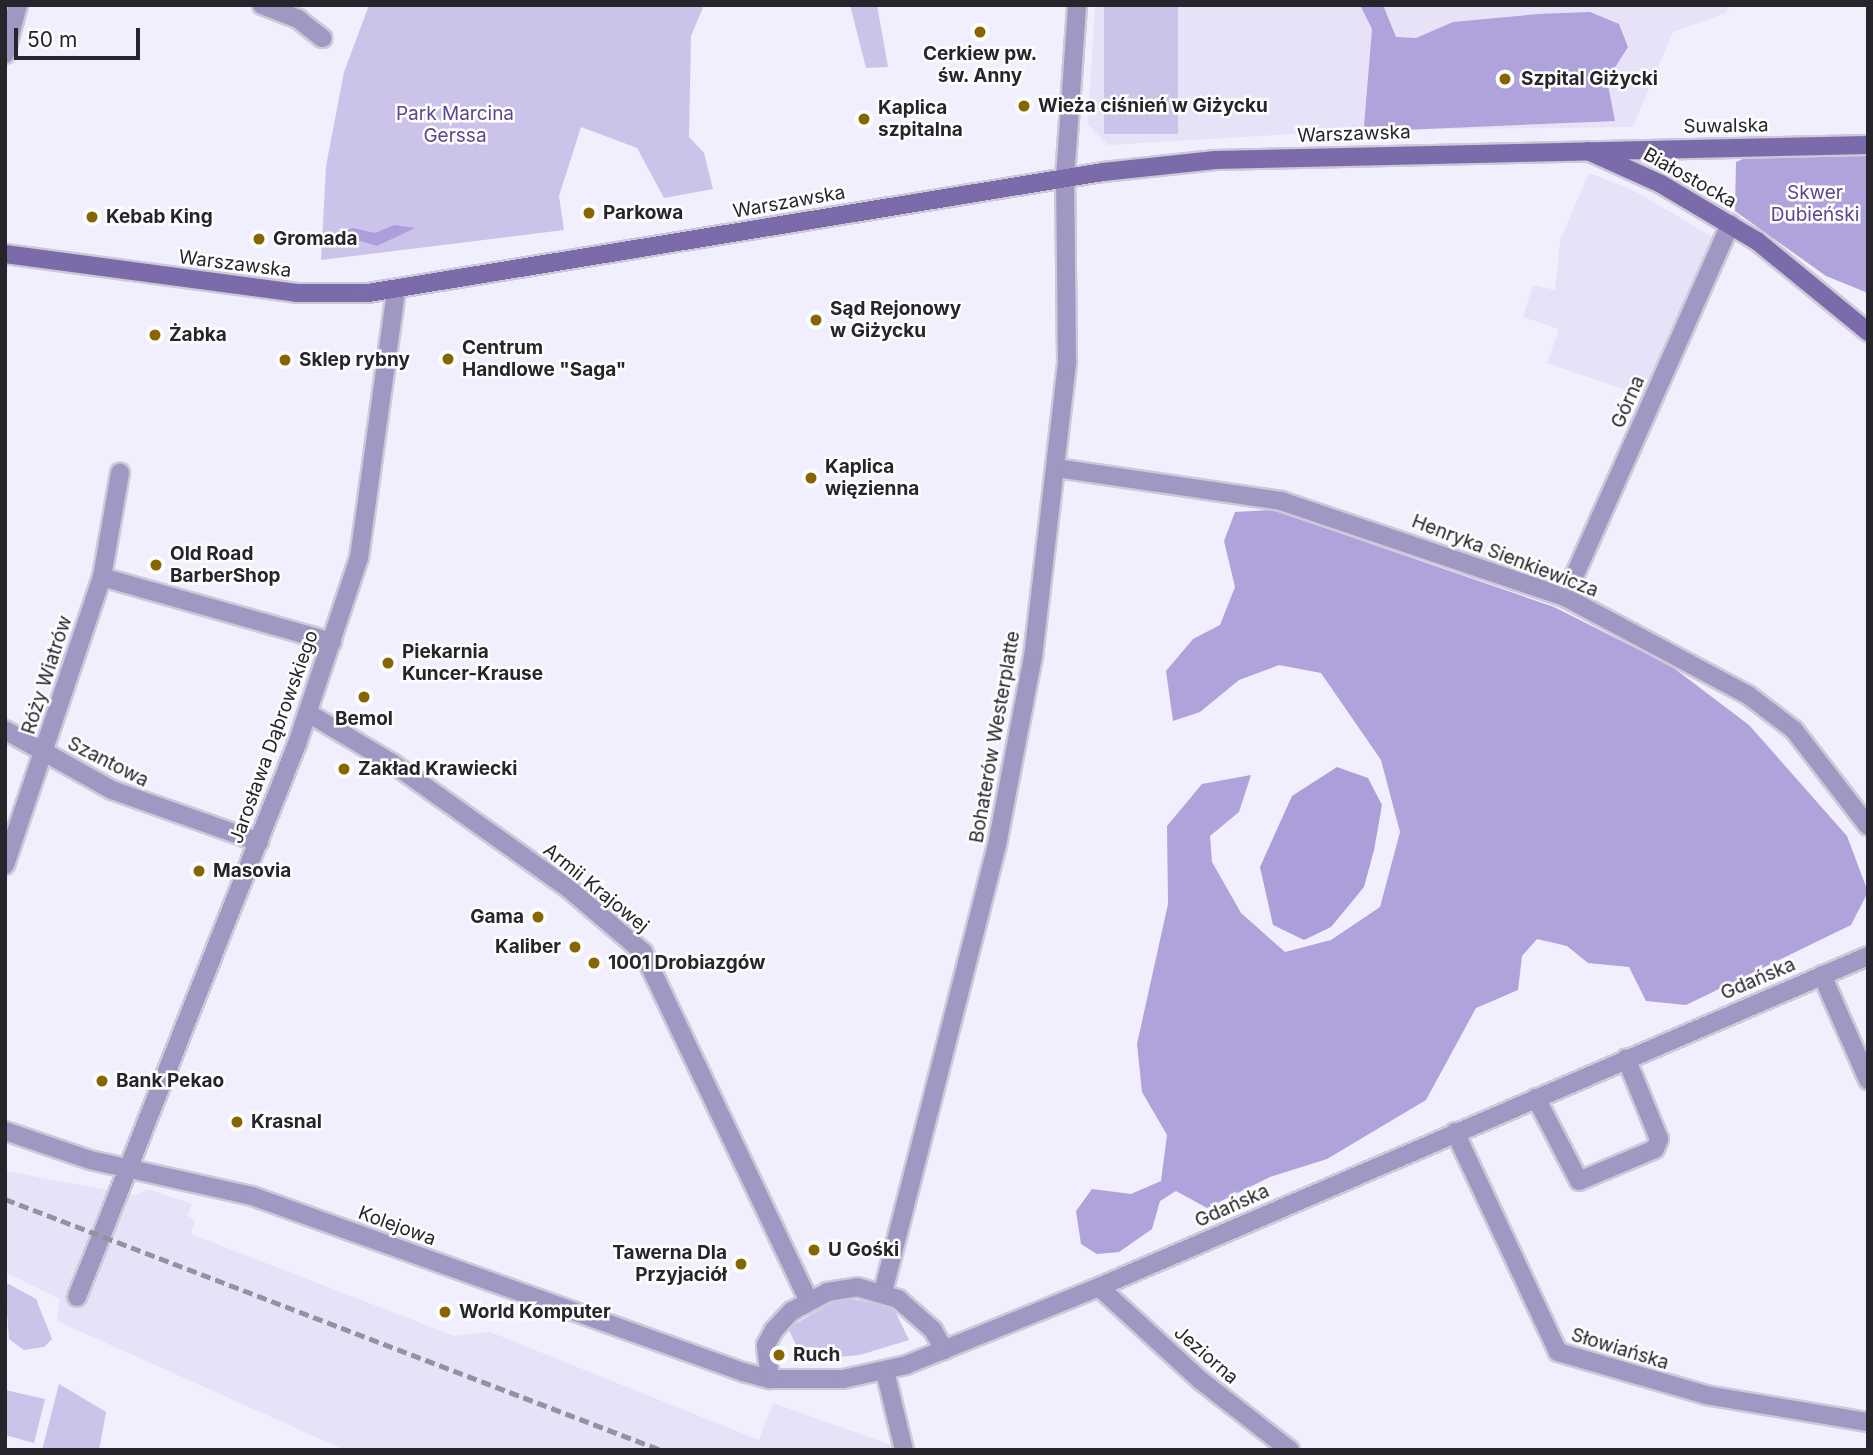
<!DOCTYPE html>
<html>
<head>
<meta charset="utf-8">
<style>
  body { margin:0 }
  #map { position:relative; width:1873px; height:1455px; overflow:hidden; background:#f1eefe; font-family:Inter,sans-serif }
  div>[style] { position:absolute }
  .built>* { inset:0; background:#e7e2f8 }
  .green>* { inset:0; background:#cbc3e9; transform-origin:0 0 }
  .forest>* { inset:0; background:#b0a2db }
  .water>* { inset:0; background:#ac9ed8 }
  .roads { filter:drop-shadow(2px 0 #cccad8) drop-shadow(-2px 0 #cccad8) drop-shadow(0 2px #cccad8) drop-shadow(0 -2px #cccad8) }
  .street>* { height:18px; margin:-9px; padding:0 9px; transform-origin:9px; border-radius:9px; background:#a197c3 }
  .secondary>* { height:18px; margin:-9px; padding:0 9px; transform-origin:9px; border-radius:9px; background:#7c6baa }
  .rail>* { height:5px; margin-top:-2.5px; transform-origin:0; background:repeating-linear-gradient(90deg,#94929e 0 10px,transparent 0 15px) }
  .dots>* { width:19px; height:19px; translate:-50% -50%; box-sizing:border-box; border:4px solid #fdfdfd; border-radius:50% }
  span { translate:-50% -50%; white-space:nowrap; text-align:center; line-height:1.15; -webkit-text-stroke:5px #fdfdfd; paint-order:stroke }
  .poi-label { font-size:19px; color:#26252c; font-weight:700 }
  .left { translate:0 -50%; text-align:left }
  .right { translate:-100% -50%; text-align:right }
  .park-label { font-size:19px; color:#5c478e }
  .street-label { font-size:19px; color:#26252c }
  .frame { position:absolute; inset:0; border:7px solid #26252c; pointer-events:none }
  .scale { position:absolute; left:14px; top:28px; width:126px; height:32px; box-sizing:border-box; border:4px solid #26252c; border-top:0; padding-left:9px; font-size:21px; line-height:24px; white-space:nowrap; color:#26252c; -webkit-text-stroke:5px #fdfdfd; paint-order:stroke }
</style>
</head>
<body>
<div id="map">
  <div class="built">
    <i style="clip-path:polygon(1095px 5px,1730px 5px,1726px 13px,1673px 32px,1633px 127px,1359px 130px,1108px 145px,1088px 125px)"></i>
    <i style="clip-path:polygon(1589px 173px,1633px 190px,1716px 239px,1649px 390px,1640px 395px,1547px 363px,1559px 329px,1523px 317px,1533px 285px,1555px 290px,1560px 241px)"></i>
    <i style="clip-path:polygon(5px 1171px,135px 1195px,148px 1189px,192px 1204px,187px 1215px,195px 1221px,191px 1234px,454px 1336px,490px 1332px,759px 1440px,773px 1403px,905px 1450px,345px 1450px,57px 1321px,60px 1299px,5px 1272px)"></i>
  </div>
  <div class="green">
    <i style="clip-path:polygon(369px 5px,704px 5px,691px 36px,689px 137px,704px 153px,713px 189px,664px 198px,637px 148px,581px 127px,559px 196px,564px 230px,321px 260px,326px 166px,344px 72px)"></i>
    <i style="clip-path:polygon(850px 5px,877px 5px,888px 67px,866px 68px)"></i>
    <i style="left:1104px;top:5px;width:74px;height:129px"></i>
    <i style="clip-path:polygon(5px 1282px,36px 1299px,52px 1339px,44px 1347px,24px 1350px,9px 1339px)"></i>
    <i style="clip-path:polygon(842px 1297px,893px 1307px,909px 1340px,860px 1355px,803px 1360px,788px 1328px)"></i>
    <i style="clip-path:polygon(59px 1384px,106px 1412px,99px 1450px,42px 1450px)"></i>
    <i style="clip-path:polygon(5px 1390px,45px 1399px,34px 1443px,5px 1435px)"></i>
  </div>
  <div class="forest">
    <i style="clip-path:polygon(1360px 5px,1383px 5px,1396px 37px,1416px 38px,1453px 22px,1538px 14px,1590px 12px,1619px 24px,1628px 47px,1607px 80px,1615px 121px,1378px 131px,1364px 126px,1372px 29px)"></i>
    <i style="clip-path:polygon(1755px 154px,1868px 154px,1868px 293px,1826px 276px,1735px 211px,1736px 162px)"></i>
    <i style="clip-path:polygon(1273px 510px,1554px 607px,1671px 666px,1749px 725px,1847px 836px,1868px 892px,1851px 925px,1686px 1005px,1646px 1001px,1629px 967px,1588px 963px,1567px 946px,1537px 939px,1522px 956px,1518px 990px,1476px 1008px,1426px 1100px,1327px 1159px,1270px 1177px,1207px 1208px,1176px 1191px,1160px 1201px,1152px 1229px,1119px 1252px,1097px 1254px,1081px 1244px,1076px 1211px,1092px 1189px,1131px 1194px,1161px 1181px,1167px 1135px,1142px 1092px,1137px 1044px,1168px 904px,1167px 826px,1202px 784px,1251px 775px,1239px 812px,1210px 836px,1212px 862px,1241px 913px,1285px 952px,1331px 940px,1380px 907px,1400px 832px,1381px 760px,1321px 673px,1279px 665px,1239px 680px,1200px 712px,1173px 721px,1166px 671px,1193px 639px,1220px 625px,1235px 587px,1224px 541px,1235px 512px)"></i>
  </div>
  <div class="water">
    <i style="clip-path:polygon(394px 225px,415px 228px,377px 246px,334px 233px,353px 228px,375px 233px)"></i>
    <i style="clip-path:polygon(1337px 767px,1368px 778px,1382px 805px,1374px 850px,1364px 887px,1331px 927px,1304px 940px,1273px 925px,1260px 867px,1292px 796px)"></i>
  </div>
  <div class="roads">
    <div class="street">
      <i style="left:262px;top:5px;width:39px;rotate:21deg"></i>
      <i style="left:298px;top:19px;width:31px;rotate:38deg"></i>
      <i style="left:5px;top:54px;width:51px;rotate:-75.1deg"></i>
      <i style="left:1056px;top:468px;width:227px;rotate:8.3deg"></i>
      <i style="left:1281px;top:501px;width:300px;rotate:18.7deg"></i>
      <i style="left:1565px;top:597px;width:208px;rotate:28.2deg"></i>
      <i style="left:1748px;top:695px;width:58px;rotate:37.3deg"></i>
      <i style="left:1794px;top:730px;width:121px;rotate:52.4deg"></i>
      <i style="left:102px;top:577px;width:239px;rotate:15.8deg"></i>
      <i style="left:1565px;top:597px;width:408px;rotate:-66.1deg"></i>
      <i style="left:308px;top:713px;width:98px;rotate:30.8deg"></i>
      <i style="left:392px;top:763px;width:216px;rotate:35.4deg"></i>
      <i style="left:568px;top:888px;width:99px;rotate:40.5deg"></i>
      <i style="left:643px;top:952px;width:385px;rotate:64.6deg"></i>
      <i style="left:5px;top:730px;width:123px;rotate:29.3deg"></i>
      <i style="left:112px;top:790px;width:156px;rotate:19.5deg"></i>
      <i style="left:5px;top:865px;width:304px;rotate:-71.4deg"></i>
      <i style="left:102px;top:577px;width:106px;rotate:-80.2deg"></i>
      <i style="left:1822px;top:975px;width:115px;rotate:66.3deg"></i>
      <i style="left:1536px;top:1098px;width:93px;rotate:62.6deg"></i>
      <i style="left:1579px;top:1181px;width:82px;rotate:-22.8deg"></i>
      <i style="left:1655px;top:1149px;width:11px;rotate:-68deg"></i>
      <i style="left:1659px;top:1139px;width:87px;rotate:-112.2deg"></i>
      <i style="left:5px;top:1131px;width:90px;rotate:18.8deg"></i>
      <i style="left:90px;top:1160px;width:166px;rotate:12.5deg"></i>
      <i style="left:252px;top:1196px;width:522px;rotate:19.72deg"></i>
      <i style="left:743px;top:1372px;width:28px;rotate:15deg"></i>
      <i style="left:770px;top:1379px;width:73px"></i>
      <i style="left:843px;top:1379px;width:65px;rotate:-12.5deg"></i>
      <i style="left:906px;top:1365px;width:208px;rotate:-22deg"></i>
      <i style="left:1099px;top:1287px;width:837px;rotate:-23.29deg"></i>
      <i style="left:1455px;top:1132px;width:243px;rotate:64.9deg"></i>
      <i style="left:1558px;top:1352px;width:154px;rotate:16.2deg"></i>
      <i style="left:1706px;top:1395px;width:164px;rotate:9.5deg"></i>
      <i style="left:1099px;top:1287px;width:137px;rotate:42.6deg"></i>
      <i style="left:1200px;top:1380px;width:114px;rotate:37.9deg"></i>
      <i style="left:883px;top:1292px;width:461px;rotate:-75.7deg"></i>
      <i style="left:997px;top:845px;width:191px;rotate:-79.2deg"></i>
      <i style="left:1033px;top:657px;width:298px;rotate:-83.4deg"></i>
      <i style="left:1067px;top:361px;width:183px;rotate:-90.6deg"></i>
      <i style="left:1065px;top:178px;width:173px;rotate:-86deg"></i>
      <i style="left:77px;top:1297px;width:595px;rotate:-68.31deg"></i>
      <i style="left:297px;top:744px;width:196px;rotate:-71.6deg"></i>
      <i style="left:359px;top:558px;width:271px;rotate:-82.1deg"></i>
      <i style="left:885px;top:1371px;width:81px;rotate:76.5deg"></i>
      <i style="left:770px;top:1379px;width:34px;rotate:-97deg"></i>
      <i style="left:766px;top:1345px;width:17px;rotate:-62deg"></i>
      <i style="left:774px;top:1330px;width:26px;rotate:-47deg"></i>
      <i style="left:792px;top:1311px;width:40px;rotate:-28deg"></i>
      <i style="left:827px;top:1292px;width:30px;rotate:-9deg"></i>
      <i style="left:857px;top:1287px;width:43px;rotate:16.3deg"></i>
      <i style="left:898px;top:1299px;width:47px;rotate:41.5deg"></i>
      <i style="left:933px;top:1330px;width:23px;rotate:61deg"></i>
    </div>
    <div class="secondary">
      <i style="left:1588px;top:151px;width:80px;rotate:24.3deg"></i>
      <i style="left:1661px;top:184px;width:112px;rotate:30.7deg"></i>
      <i style="left:1757px;top:241px;width:144px;rotate:39.3deg"></i>
      <i style="left:5px;top:254px;width:294px;rotate:7.6deg"></i>
      <i style="left:296px;top:293px;width:72px"></i>
      <i style="left:368px;top:293px;width:745px;rotate:-9.35deg"></i>
      <i style="left:1103px;top:172px;width:113px;rotate:-6.1deg"></i>
      <i style="left:1215px;top:160px;width:653px;rotate:-1.32deg"></i>
    </div>
  </div>
  <div class="rail">
    <i style="left:5px;top:1199px;width:702px;rotate:20.94deg"></i>
  </div>
  <div class="dots">
    <i style="left:980px;top:32px;background:#876500"></i>
    <i style="left:1505px;top:79px;background:#876500"></i>
    <i style="left:1024px;top:106px;background:#876500"></i>
    <i style="left:864px;top:119px;background:#876500"></i>
    <i style="left:589px;top:213px;background:#876500"></i>
    <i style="left:92px;top:217px;background:#876500"></i>
    <i style="left:259px;top:239px;background:#876500"></i>
    <i style="left:816px;top:320px;background:#876500"></i>
    <i style="left:155px;top:335px;background:#876500"></i>
    <i style="left:448px;top:359px;background:#876500"></i>
    <i style="left:285px;top:360px;background:#876500"></i>
    <i style="left:811px;top:478px;background:#876500"></i>
    <i style="left:156px;top:565px;background:#876500"></i>
    <i style="left:388px;top:663px;background:#876500"></i>
    <i style="left:364px;top:697px;background:#876500"></i>
    <i style="left:344px;top:769px;background:#876500"></i>
    <i style="left:199px;top:871px;background:#876500"></i>
    <i style="left:538px;top:917px;background:#876500"></i>
    <i style="left:575px;top:947px;background:#876500"></i>
    <i style="left:594px;top:963px;background:#876500"></i>
    <i style="left:102px;top:1081px;background:#876500"></i>
    <i style="left:237px;top:1122px;background:#876500"></i>
    <i style="left:814px;top:1250px;background:#876500"></i>
    <i style="left:741px;top:1264px;background:#876500"></i>
    <i style="left:445px;top:1312px;background:#876500"></i>
    <i style="left:779px;top:1355px;background:#876500"></i>
  </div>
  <div class="poi-label">
    <span style="left:980px;top:65px">Cerkiew pw.<br>św. Anny</span>
    <span class="left" style="left:1521px;top:79px">Szpital Giżycki</span>
    <span class="left" style="left:1038px;top:106px">Wieża ciśnień w Giżycku</span>
    <span class="left" style="left:878px;top:119px">Kaplica<br>szpitalna</span>
    <span class="left" style="left:603px;top:213px">Parkowa</span>
    <span class="left" style="left:106px;top:217px">Kebab King</span>
    <span class="left" style="left:273px;top:239px">Gromada</span>
    <span class="left" style="left:830px;top:320px">Sąd Rejonowy<br>w Giżycku</span>
    <span class="left" style="left:169px;top:335px">Żabka</span>
    <span class="left" style="left:462px;top:359px">Centrum<br>Handlowe "Saga"</span>
    <span class="left" style="left:299px;top:360px">Sklep rybny</span>
    <span class="left" style="left:825px;top:478px">Kaplica<br>więzienna</span>
    <span class="left" style="left:170px;top:565px">Old Road<br>BarberShop</span>
    <span class="left" style="left:402px;top:663px">Piekarnia<br>Kuncer-Krause</span>
    <span style="left:364px;top:719px">Bemol</span>
    <span class="left" style="left:358px;top:769px">Zakład Krawiecki</span>
    <span class="left" style="left:213px;top:871px">Masovia</span>
    <span class="right" style="left:524px;top:917px">Gama</span>
    <span class="right" style="left:561px;top:947px">Kaliber</span>
    <span class="left" style="left:608px;top:963px">1001 Drobiazgów</span>
    <span class="left" style="left:116px;top:1081px">Bank Pekao</span>
    <span class="left" style="left:251px;top:1122px">Krasnal</span>
    <span class="left" style="left:828px;top:1250px">U Gośki</span>
    <span class="right" style="left:727px;top:1264px">Tawerna Dla<br>Przyjaciół</span>
    <span class="left" style="left:459px;top:1312px">World Komputer</span>
    <span class="left" style="left:793px;top:1355px">Ruch</span>
  </div>
  <div class="park-label">
    <span style="left:455px;top:125px">Park Marcina<br>Gerssa</span>
    <span style="left:1815px;top:204px">Skwer<br>Dubieński</span>
  </div>
  <div class="street-label">
    <span style="left:1726px;top:126px;rotate:-1deg">Suwalska</span>
    <span style="left:1354px;top:134px;rotate:-2deg">Warszawska</span>
    <span style="left:1690px;top:178px;rotate:29deg">Białostocka</span>
    <span style="left:789px;top:202px;rotate:-10deg">Warszawska</span>
    <span style="left:235px;top:264px;rotate:7deg">Warszawska</span>
    <span style="left:1628px;top:402px;rotate:-66deg">Górna</span>
    <span style="left:1505px;top:556px;rotate:21deg">Henryka Sienkiewicza</span>
    <span style="left:47px;top:675px;rotate:-72deg">Róży Wiatrów</span>
    <span style="left:274px;top:737px;rotate:-70deg">Jarosława Dąbrowskiego</span>
    <span style="left:995px;top:737px;rotate:-80deg">Bohaterów Westerplatte</span>
    <span style="left:108px;top:762px;rotate:27deg">Szantowa</span>
    <span style="left:596px;top:888px;rotate:39deg">Armii Krajowej</span>
    <span style="left:1758px;top:979px;rotate:-23deg">Gdańska</span>
    <span style="left:1232px;top:1206px;rotate:-24deg">Gdańska</span>
    <span style="left:397px;top:1226px;rotate:20deg">Kolejowa</span>
    <span style="left:1620px;top:1349px;rotate:17deg">Słowiańska</span>
    <span style="left:1206px;top:1355px;rotate:41deg">Jeziorna</span>
  </div>
  <div class="frame"></div>
  <div class="scale">50 m</div>
</div>
</body>
</html>
